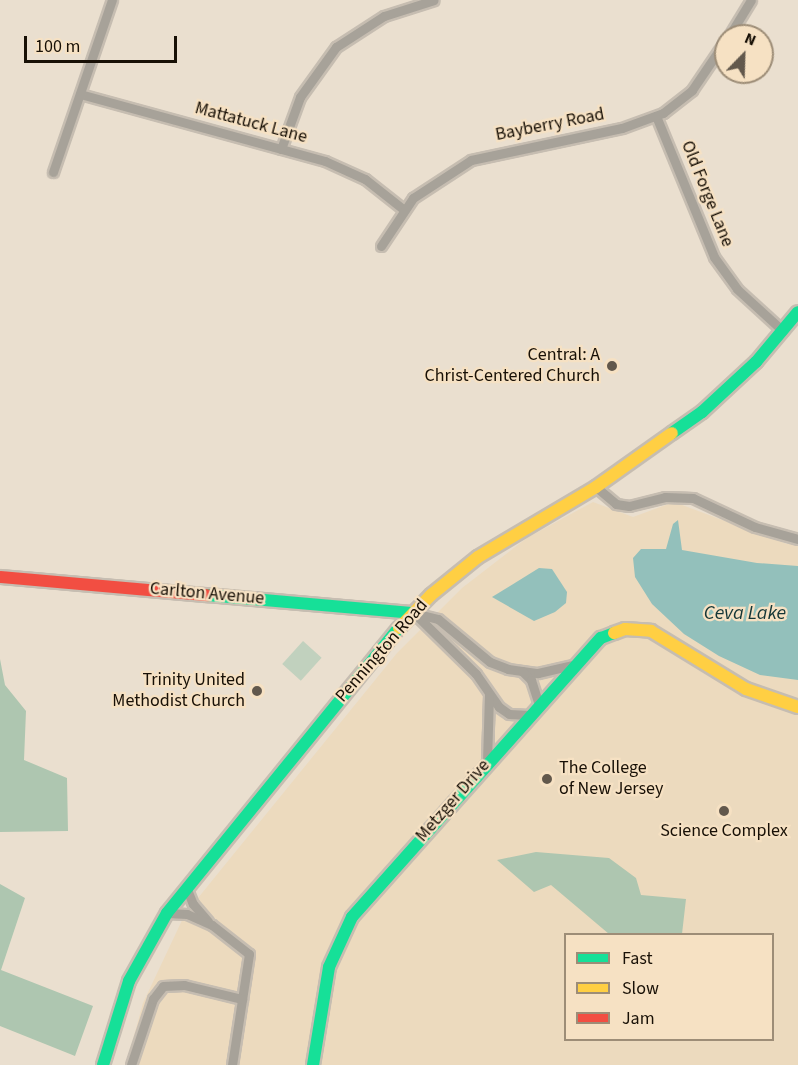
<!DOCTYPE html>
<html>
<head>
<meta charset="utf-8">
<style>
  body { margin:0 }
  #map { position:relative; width:798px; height:1065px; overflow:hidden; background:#eadfcf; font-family:"Source Sans 3",sans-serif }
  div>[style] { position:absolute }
  .built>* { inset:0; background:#ecdabe }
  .green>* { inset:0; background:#c1d1be; transform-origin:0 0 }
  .forest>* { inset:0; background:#aec6b0 }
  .water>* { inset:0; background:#93c0bb }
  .roads { filter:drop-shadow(2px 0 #c6bdb1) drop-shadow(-2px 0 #c6bdb1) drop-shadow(0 2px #c6bdb1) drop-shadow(0 -2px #c6bdb1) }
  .street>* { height:9px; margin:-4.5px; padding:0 4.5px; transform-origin:4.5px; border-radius:4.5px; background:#a7a299 }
  .fast>* { height:12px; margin:-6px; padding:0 6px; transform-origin:6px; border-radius:6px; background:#16e098 }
  .slow>* { height:12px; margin:-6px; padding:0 6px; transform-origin:6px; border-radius:6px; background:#ffcf43 }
  .jam>* { height:12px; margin:-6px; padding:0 6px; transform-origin:6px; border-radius:6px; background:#f24e42 }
  .dots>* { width:16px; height:16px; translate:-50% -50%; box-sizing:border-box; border:3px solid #f6e1c3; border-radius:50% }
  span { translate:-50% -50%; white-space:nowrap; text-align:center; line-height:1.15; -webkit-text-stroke:4.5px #f6e1c3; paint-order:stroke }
  .street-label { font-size:18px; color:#181006 }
  .poi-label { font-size:18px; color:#181006 }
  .right { translate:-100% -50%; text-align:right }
  .left { translate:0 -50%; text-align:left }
  .water-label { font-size:20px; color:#143637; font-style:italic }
  .legend { position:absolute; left:564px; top:933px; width:210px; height:108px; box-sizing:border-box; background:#f6e1c3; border:2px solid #9d8d77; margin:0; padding:8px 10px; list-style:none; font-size:18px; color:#181006 }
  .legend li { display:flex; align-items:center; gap:12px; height:30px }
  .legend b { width:30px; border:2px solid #9d8d77 }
  .north { position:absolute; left:714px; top:24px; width:60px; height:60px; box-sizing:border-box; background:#f6e1c3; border:2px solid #9d8d77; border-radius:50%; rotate:23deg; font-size:16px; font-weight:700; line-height:24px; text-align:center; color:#181006 }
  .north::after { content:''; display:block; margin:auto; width:21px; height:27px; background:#62584c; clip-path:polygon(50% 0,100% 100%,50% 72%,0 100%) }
  .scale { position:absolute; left:24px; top:36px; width:153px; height:27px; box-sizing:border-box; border:3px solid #181006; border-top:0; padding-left:8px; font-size:18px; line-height:21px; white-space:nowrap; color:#181006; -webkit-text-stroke:4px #f6e1c3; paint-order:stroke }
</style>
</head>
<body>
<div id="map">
  <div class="built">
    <i style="clip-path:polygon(evenodd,593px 502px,633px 517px,674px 502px,787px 544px,798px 544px,798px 1065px,126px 1065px,143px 1003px,185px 914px,397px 653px,462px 588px,527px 538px,593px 502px,566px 934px,772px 934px,772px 1040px,566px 1040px,566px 934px)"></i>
  </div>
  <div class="green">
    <i style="left:303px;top:641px;width:25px;height:31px;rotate:42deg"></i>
  </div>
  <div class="forest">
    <i style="clip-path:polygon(0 659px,5px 685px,26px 711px,24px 760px,67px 778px,68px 831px,0 832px)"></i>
    <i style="clip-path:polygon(536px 852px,609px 858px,636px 878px,641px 895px,686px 899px,682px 934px,609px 934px,551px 885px,534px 892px,497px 860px)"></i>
    <i style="clip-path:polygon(0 884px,25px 898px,1px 970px,93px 1006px,75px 1056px,0 1026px)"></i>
  </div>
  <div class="water">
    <i style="clip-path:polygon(678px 520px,682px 550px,757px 563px,798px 566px,798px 680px,760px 675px,719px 656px,684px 634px,652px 604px,635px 577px,633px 558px,641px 549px,666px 549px,673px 524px)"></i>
    <i style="clip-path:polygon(539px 568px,552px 569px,567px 592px,566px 603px,555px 612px,534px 621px,492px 597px)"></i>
  </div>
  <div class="roads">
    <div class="street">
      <i style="left:729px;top:36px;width:42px;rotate:-58.6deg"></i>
      <i style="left:80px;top:94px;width:254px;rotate:15.3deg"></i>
      <i style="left:325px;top:161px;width:44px;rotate:24.2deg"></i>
      <i style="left:365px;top:179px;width:48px;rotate:38.3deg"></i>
      <i style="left:656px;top:116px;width:152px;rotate:67.6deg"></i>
      <i style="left:714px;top:257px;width:39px;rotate:54deg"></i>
      <i style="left:737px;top:289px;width:62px;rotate:42.4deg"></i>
      <i style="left:281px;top:149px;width:55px;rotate:-69.9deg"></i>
      <i style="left:300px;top:97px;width:62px;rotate:-54.2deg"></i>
      <i style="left:336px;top:47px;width:57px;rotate:-32.9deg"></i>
      <i style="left:384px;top:16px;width:52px;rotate:-17.7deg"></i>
      <i style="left:53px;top:172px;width:182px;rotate:-71.1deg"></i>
      <i style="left:381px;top:246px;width:58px;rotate:-56.3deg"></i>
      <i style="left:413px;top:198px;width:69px;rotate:-33.2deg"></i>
      <i style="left:471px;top:160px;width:154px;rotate:-12deg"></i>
      <i style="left:622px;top:128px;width:44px;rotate:-20.1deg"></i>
      <i style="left:663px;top:113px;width:37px;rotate:-38deg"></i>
      <i style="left:692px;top:90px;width:60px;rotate:-55.8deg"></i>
      <i style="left:596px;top:487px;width:26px;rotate:40deg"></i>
      <i style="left:616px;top:504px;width:13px;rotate:9deg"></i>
      <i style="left:629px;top:506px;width:37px;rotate:-14deg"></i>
      <i style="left:665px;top:497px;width:28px;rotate:2deg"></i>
      <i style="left:693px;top:498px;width:68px;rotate:25.1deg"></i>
      <i style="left:755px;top:527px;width:45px;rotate:15.6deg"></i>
      <i style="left:414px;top:613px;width:25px;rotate:14deg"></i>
      <i style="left:438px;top:619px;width:67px;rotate:39.6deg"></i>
      <i style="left:490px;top:662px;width:19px;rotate:21deg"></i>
      <i style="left:508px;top:669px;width:30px;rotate:8deg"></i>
      <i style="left:538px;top:673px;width:36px;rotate:-13deg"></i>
      <i style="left:414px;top:613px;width:87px;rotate:44.5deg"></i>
      <i style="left:476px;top:674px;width:40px;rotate:55.1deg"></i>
      <i style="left:499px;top:707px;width:12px;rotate:35deg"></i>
      <i style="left:509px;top:714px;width:20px;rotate:3deg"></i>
      <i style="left:522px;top:671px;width:13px;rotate:45deg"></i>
      <i style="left:531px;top:680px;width:25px;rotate:72deg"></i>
      <i style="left:487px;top:762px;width:67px;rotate:-88.3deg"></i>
      <i style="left:186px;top:887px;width:18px;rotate:68deg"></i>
      <i style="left:193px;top:904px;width:23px;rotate:49deg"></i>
      <i style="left:167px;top:913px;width:20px;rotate:3deg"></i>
      <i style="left:187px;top:914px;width:27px;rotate:24deg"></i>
      <i style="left:212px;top:925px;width:47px;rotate:38.1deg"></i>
      <i style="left:249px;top:954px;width:112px;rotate:98.7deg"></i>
      <i style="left:131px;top:1065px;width:70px;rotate:-71.6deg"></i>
      <i style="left:153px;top:999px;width:16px;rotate:-52deg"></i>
      <i style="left:163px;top:986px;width:21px;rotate:-3deg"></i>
      <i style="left:184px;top:985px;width:60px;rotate:13.6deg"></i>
    </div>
    <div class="fast">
      <i style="left:672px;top:433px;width:37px;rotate:-35deg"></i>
      <i style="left:702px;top:412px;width:74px;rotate:-42.8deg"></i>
      <i style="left:756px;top:362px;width:65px;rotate:-50deg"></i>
      <i style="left:207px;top:595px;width:208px;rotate:5deg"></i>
      <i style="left:103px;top:1065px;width:88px;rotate:-72.8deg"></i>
      <i style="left:129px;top:981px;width:78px;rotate:-60.8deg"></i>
      <i style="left:167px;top:913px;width:367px;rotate:-50.9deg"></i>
      <i style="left:313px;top:1065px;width:99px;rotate:-80.7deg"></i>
      <i style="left:329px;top:967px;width:55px;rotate:-65.3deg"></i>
      <i style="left:352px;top:917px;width:374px;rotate:-48.3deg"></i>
      <i style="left:601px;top:638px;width:14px;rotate:-21deg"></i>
    </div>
    <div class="slow">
      <i style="left:399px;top:628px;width:46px;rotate:-45.9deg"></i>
      <i style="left:431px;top:595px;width:60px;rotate:-39deg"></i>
      <i style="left:478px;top:557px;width:137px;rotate:-30.7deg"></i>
      <i style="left:596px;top:487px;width:93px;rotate:-35.4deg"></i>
      <i style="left:614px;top:633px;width:12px;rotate:-20deg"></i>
      <i style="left:625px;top:629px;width:26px;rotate:4deg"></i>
      <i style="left:651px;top:631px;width:111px;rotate:31.4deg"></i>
      <i style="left:746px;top:689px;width:55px;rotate:19.1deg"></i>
    </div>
    <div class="jam">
      <i style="left:0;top:577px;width:208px;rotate:5deg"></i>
    </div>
  </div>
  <div class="dots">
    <i style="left:612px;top:366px;background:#62584c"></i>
    <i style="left:257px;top:691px;background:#62584c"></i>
    <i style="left:547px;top:779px;background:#62584c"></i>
    <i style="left:724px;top:811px;background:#62584c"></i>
  </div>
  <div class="street-label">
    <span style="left:251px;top:123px;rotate:15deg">Mattatuck Lane</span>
    <span style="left:550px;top:125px;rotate:-11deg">Bayberry Road</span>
    <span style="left:707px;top:194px;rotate:68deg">Old Forge Lane</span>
    <span style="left:207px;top:594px;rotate:5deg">Carlton Avenue</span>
    <span style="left:382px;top:651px;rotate:-49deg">Pennington Road</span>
    <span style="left:453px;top:801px;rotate:-49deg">Metzger Drive</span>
  </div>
  <div class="poi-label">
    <span class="right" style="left:600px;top:366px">Central: A<br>Christ-Centered Church</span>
    <span class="right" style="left:245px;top:691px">Trinity United<br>Methodist Church</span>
    <span class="left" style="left:559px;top:779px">The College<br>of New Jersey</span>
    <span style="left:724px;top:831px">Science Complex</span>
  </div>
  <div class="water-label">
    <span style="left:745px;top:613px">Ceva Lake</span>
  </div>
  <ul class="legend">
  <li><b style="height:8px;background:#16e098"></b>Fast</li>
  <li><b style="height:8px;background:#ffcf43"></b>Slow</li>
  <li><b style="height:8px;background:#f24e42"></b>Jam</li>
  </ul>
  <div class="north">N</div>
  <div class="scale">100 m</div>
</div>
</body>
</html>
